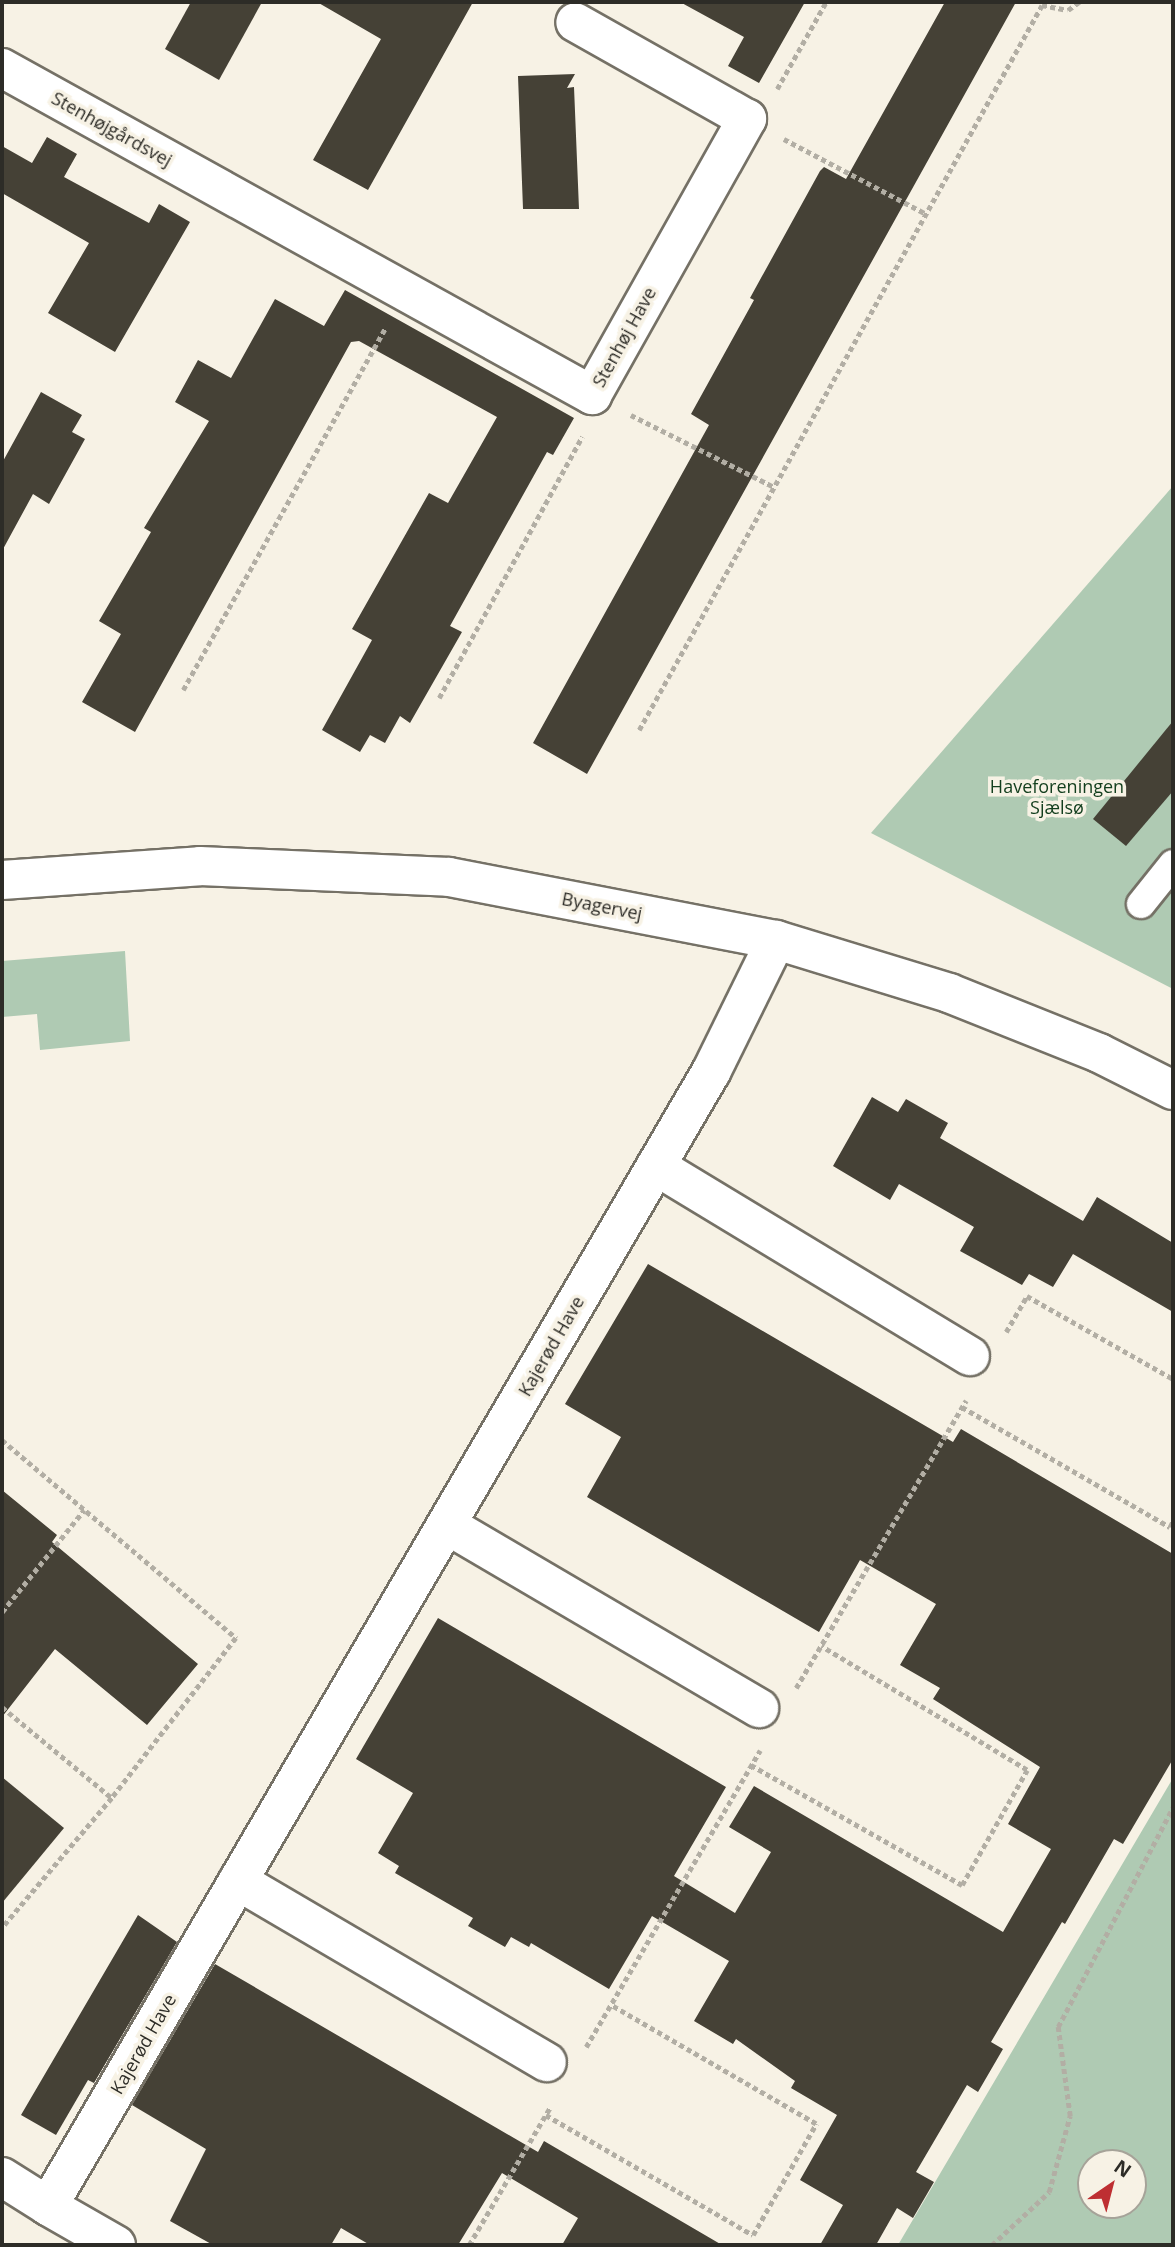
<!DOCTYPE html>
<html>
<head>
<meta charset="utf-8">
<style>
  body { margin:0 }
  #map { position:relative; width:1175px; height:2247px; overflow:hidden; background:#f7f2e5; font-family:"Open Sans",sans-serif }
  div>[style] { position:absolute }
  .green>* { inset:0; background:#afcab3 }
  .building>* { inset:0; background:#454136 }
  .path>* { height:4.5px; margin-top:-2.25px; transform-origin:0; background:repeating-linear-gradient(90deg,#b2aea4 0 5px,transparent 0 8.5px) }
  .roads { filter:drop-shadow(2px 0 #757166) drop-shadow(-2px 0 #757166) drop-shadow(0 2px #757166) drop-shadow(0 -2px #757166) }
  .lane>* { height:28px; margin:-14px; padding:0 14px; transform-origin:14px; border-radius:14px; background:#fff }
  .street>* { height:38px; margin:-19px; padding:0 19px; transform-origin:19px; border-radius:19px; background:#fff }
  .secondary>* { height:38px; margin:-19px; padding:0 19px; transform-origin:19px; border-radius:19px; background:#fff }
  span { translate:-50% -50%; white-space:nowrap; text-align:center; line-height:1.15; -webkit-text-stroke:7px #f7f2e5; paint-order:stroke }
  .street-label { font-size:18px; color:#2d2c27 }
  .park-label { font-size:18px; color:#123e1d }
  .frame { position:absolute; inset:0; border:4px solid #2d2c27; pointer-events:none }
  .north { position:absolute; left:1077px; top:2149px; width:70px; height:70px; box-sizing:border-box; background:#f7f2e5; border:2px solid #a6a399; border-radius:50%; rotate:35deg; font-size:19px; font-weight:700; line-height:28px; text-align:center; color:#2d2c27 }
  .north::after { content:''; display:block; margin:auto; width:24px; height:32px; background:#be2f32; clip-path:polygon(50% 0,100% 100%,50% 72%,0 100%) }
</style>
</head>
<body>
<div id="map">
  <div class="green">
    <i style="clip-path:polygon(1173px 486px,1173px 989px,871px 833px)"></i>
    <i style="clip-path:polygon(125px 951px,130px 1041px,40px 1050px,37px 1014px,2px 1017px,2px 961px)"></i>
    <i style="clip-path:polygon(evenodd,1173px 1778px,1173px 2245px,898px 2245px,1173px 1778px,1091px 2163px,1133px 2163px,1133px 2205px,1091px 2205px,1091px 2163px)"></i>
  </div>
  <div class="building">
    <i style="clip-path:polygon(191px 2px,262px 2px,219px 80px,165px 49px)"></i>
    <i style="clip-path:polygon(317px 2px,473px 2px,368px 190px,313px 160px,381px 39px)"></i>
    <i style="clip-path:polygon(680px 2px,805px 2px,759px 83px,728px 66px,744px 37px)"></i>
    <i style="clip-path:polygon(945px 2px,1016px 2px,587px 774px,533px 743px,709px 425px,691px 414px,754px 300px,750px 298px,820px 171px,824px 167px,846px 179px)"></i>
    <i style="clip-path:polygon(575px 74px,567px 88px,574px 87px,579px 209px,523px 209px,518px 76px)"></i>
    <i style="clip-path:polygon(47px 137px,77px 154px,64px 177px,149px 223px,159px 204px,190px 222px,115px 352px,48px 313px,89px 243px,2px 193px,2px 146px,32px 163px)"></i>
    <i style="clip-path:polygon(345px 290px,574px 418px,553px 455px,547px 452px,450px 626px,462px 632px,410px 723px,400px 716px,385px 743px,370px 735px,360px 752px,322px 730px,372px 640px,352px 629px,429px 493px,448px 503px,497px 417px,359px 341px,351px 342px,135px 732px,82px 702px,121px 634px,99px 621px,151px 532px,144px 528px,209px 421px,175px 402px,198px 360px,231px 378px,275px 299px,324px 326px)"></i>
    <i style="clip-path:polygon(41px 392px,82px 415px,72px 432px,85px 439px,49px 504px,33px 494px,2px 551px,2px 463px)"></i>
    <i style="clip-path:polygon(1173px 721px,1173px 791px,1126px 846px,1093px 819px)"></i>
    <i style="clip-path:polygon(872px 1097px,898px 1112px,906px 1099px,948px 1123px,940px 1138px,1083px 1221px,1097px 1197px,1173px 1243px,1173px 1312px,1073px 1254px,1053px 1287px,1029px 1274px,1022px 1285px,960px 1251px,974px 1227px,899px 1184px,890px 1200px,833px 1166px)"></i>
    <i style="clip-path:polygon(648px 1264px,953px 1442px,961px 1429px,1173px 1554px,1173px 1759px,1123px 1844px,1114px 1839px,1065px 1924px,1062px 1922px,991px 2042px,1003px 2049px,978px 2092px,967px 2085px,916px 2172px,934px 2182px,913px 2218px,897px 2208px,876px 2245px,820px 2245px,843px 2205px,800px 2180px,837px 2115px,791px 2088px,795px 2081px,736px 2039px,733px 2044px,694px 2021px,729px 1961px,652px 1916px,609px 1989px,531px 1943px,529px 1947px,511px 1937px,505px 1947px,468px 1926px,473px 1918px,395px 1873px,399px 1866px,378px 1853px,413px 1793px,356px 1759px,438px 1618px,726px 1787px,674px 1876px,735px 1913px,771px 1852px,729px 1827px,754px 1786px,1003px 1932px,1051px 1849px,1008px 1824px,1040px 1767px,933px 1699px,940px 1688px,900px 1665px,936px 1604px,860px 1560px,819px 1632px,587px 1497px,621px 1437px,565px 1404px)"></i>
    <i style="clip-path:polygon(2px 1490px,57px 1535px,52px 1542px,198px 1664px,147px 1725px,55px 1649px,2px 1717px)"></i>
    <i style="clip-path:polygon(2px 1777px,64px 1828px,2px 1903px)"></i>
    <i style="clip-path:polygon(138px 1915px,177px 1942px,94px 2083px,88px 2080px,56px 2135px,21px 2115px)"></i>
    <i style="clip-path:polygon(215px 1964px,538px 2152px,544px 2141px,722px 2245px,562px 2245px,578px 2218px,502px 2173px,458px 2245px,370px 2245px,341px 2228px,331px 2245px,213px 2245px,170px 2221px,206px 2149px,132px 2105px)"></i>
  </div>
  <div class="path">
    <i style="left:777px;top:89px;width:100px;rotate:-60.6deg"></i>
    <i style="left:784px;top:139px;width:161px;rotate:27.8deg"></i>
    <i style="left:631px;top:415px;width:160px;rotate:26.7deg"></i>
    <i style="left:183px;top:690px;width:414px;rotate:-60.8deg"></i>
    <i style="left:439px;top:698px;width:298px;rotate:-61.3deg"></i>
    <i style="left:639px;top:730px;width:829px;rotate:-60.93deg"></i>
    <i style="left:1042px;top:5px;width:26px;rotate:11deg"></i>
    <i style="left:1068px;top:10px;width:14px;rotate:-36deg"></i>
    <i style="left:1006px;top:1332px;width:42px;rotate:-59.7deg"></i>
    <i style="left:1027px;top:1296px;width:168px;rotate:29.6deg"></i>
    <i style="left:962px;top:1407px;width:240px;rotate:30deg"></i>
    <i style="left:1170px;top:1527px;width:7px;rotate:-63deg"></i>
    <i style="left:2px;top:1440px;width:307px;rotate:40.2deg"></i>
    <i style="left:236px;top:1638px;width:202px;rotate:127.8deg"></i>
    <i style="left:112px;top:1798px;width:170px;rotate:130.2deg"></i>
    <i style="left:2px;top:1612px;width:131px;rotate:-51.2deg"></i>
    <i style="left:796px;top:1688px;width:334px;rotate:-59.4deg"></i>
    <i style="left:2px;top:1707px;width:143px;rotate:39.6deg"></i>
    <i style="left:751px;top:1765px;width:243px;rotate:29.6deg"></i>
    <i style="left:962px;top:1885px;width:132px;rotate:-60.5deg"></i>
    <i style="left:1027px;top:1770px;width:240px;rotate:-149deg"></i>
    <i style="left:586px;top:2047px;width:344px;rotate:-59.6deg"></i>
    <i style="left:546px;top:2115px;width:239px;rotate:30.1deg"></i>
    <i style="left:753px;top:2235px;width:128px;rotate:-60.4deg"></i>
    <i style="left:816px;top:2124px;width:237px;rotate:-149.9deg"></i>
    <i style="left:469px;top:2245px;width:161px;rotate:-59.5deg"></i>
    <i style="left:992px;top:2245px;width:78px;rotate:-42.9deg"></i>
    <i style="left:1049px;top:2192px;width:79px;rotate:-74.6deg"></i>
    <i style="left:1070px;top:2116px;width:90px;rotate:-97.7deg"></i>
    <i style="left:1058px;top:2027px;width:248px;rotate:-62.4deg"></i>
  </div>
  <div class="roads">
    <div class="lane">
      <i style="left:1141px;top:904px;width:51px;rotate:-51.3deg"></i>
    </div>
    <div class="street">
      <i style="left:2px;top:68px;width:675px;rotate:29deg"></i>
      <i style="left:592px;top:395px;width:317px;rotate:-60.7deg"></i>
      <i style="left:747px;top:119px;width:197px;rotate:-150.6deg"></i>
      <i style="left:656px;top:1166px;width:367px;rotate:31.2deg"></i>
      <i style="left:447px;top:1525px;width:362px;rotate:30.4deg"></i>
      <i style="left:238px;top:1881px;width:358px;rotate:30.4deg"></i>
      <i style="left:2px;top:2177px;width:54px;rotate:32.2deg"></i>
      <i style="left:116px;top:2245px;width:78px;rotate:-150.2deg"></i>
      <i style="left:48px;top:2206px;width:1314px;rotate:-59.69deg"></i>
      <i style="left:711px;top:1072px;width:147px;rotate:-63.8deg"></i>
    </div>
    <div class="secondary">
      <i style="left:2px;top:880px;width:198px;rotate:-4deg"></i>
      <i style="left:200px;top:866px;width:249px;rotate:2.5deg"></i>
      <i style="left:449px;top:877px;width:333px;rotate:10.9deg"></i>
      <i style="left:776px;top:940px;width:181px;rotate:17deg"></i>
      <i style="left:949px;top:993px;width:162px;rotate:21.8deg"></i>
      <i style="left:1099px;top:1053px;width:83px;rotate:26.6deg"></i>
    </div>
  </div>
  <div class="street-label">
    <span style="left:112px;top:129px;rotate:29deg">Stenhøjgårdsvej</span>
    <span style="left:624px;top:337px;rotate:-61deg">Stenhøj Have</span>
    <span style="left:602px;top:906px;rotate:11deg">Byagervej</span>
    <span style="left:551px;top:1346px;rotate:-60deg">Kajerød Have</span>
    <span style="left:143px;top:2044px;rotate:-60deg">Kajerød Have</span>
  </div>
  <div class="park-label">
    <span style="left:1057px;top:797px">Haveforeningen<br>Sjælsø</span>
  </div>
  <div class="frame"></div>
  <div class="north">N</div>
</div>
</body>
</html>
